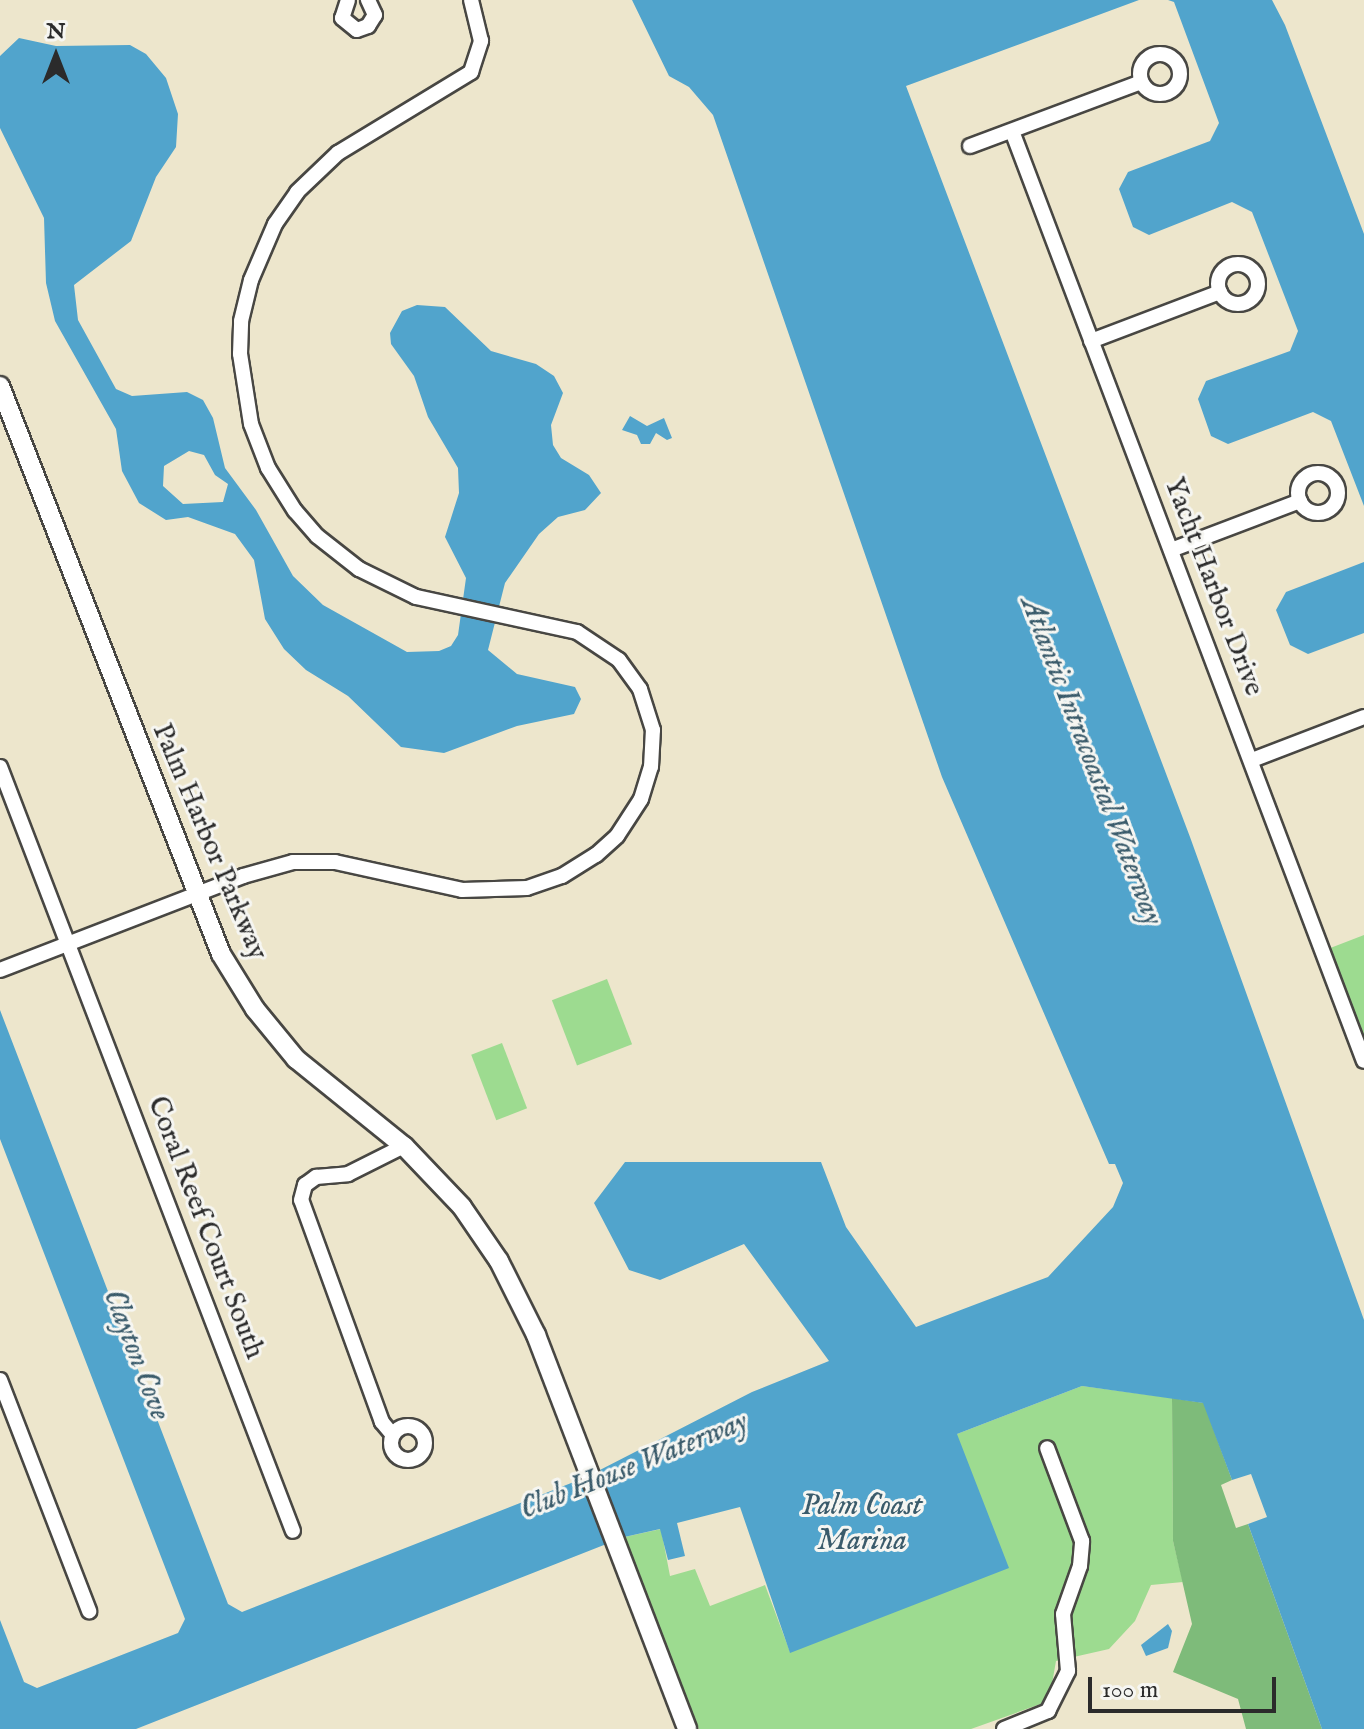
<!DOCTYPE html>
<html>
<head>
<meta charset="utf-8">
<style>
  body { margin:0 }
  #map { position:relative; width:1364px; height:1729px; overflow:hidden; background:#ede6cc; font-family:"IM FELL English",serif }
  div>[style] { position:absolute }
  .green>* { inset:0; background:#9ddb90; transform-origin:0 0 }
  .forest>* { inset:0; background:#7ebb7a }
  .water>* { inset:0; background:#51a4cc }
  .roads { filter:drop-shadow(2px 0 #484743) drop-shadow(-2px 0 #484743) drop-shadow(0 2px #484743) drop-shadow(0 -2px #484743) }
  .minor>* { height:14px; margin:-7px; padding:0 7px; transform-origin:7px; border-radius:7px; background:#fff }
  .minor>.ring { margin:-7px; padding:0; box-sizing:content-box; background:none; border:14px solid #fff; border-radius:50% }
  .tertiary>* { height:18px; margin:-9px; padding:0 9px; transform-origin:9px; border-radius:9px; background:#fff }
  span { translate:-50% -50%; white-space:nowrap; text-align:center; line-height:1.15; -webkit-text-stroke:6px #f6f6f2; paint-order:stroke }
  .street-label { font-size:28px; color:#2b2b2b }
  .water-label { font-size:30px; color:#3a5b6b; font-style:italic }
  .north { position:absolute; left:16px; top:16px; width:80px; height:80px; -webkit-text-stroke:6px #f6f6f2; paint-order:stroke; rotate:0deg; font-size:22px; font-weight:700; line-height:32px; text-align:center; color:#2b2b2b }
  .north::after { content:''; display:block; margin:auto; width:28px; height:36px; background:#2b2b2b; clip-path:polygon(50% 0,100% 100%,50% 72%,0 100%) }
  .scale { position:absolute; left:1088px; top:1677px; width:188px; height:36px; box-sizing:border-box; border:4px solid #2b2b2b; border-top:0; padding-left:10px; font-size:24px; line-height:28px; white-space:nowrap; color:#2b2b2b; -webkit-text-stroke:6px #f6f6f2; paint-order:stroke }
</style>
</head>
<body>
<div id="map">
  <div class="green">
    <i style="clip-path:polygon(1364px 935px,1364px 1070px,1320px 952px)"></i>
    <i style="left:607px;top:979px;width:70px;height:59px;rotate:69deg"></i>
    <i style="left:502px;top:1043px;width:70px;height:33px;rotate:69deg"></i>
    <i style="clip-path:polygon(1082px 1386px,1172px 1398px,1173px 1541px,1183px 1582px,1151px 1585px,1135px 1621px,1109px 1649px,1056px 1661px,1049px 1701px,971px 1729px,699px 1729px,620px 1538px,661px 1529px,670px 1576px,695px 1569px,710px 1606px,765px 1585px,790px 1652px,957px 1434px)"></i>
  </div>
  <div class="forest">
    <i style="clip-path:polygon(1172px 1398px,1204px 1403px,1232px 1480px,1221px 1485px,1236px 1528px,1248px 1524px,1322px 1729px,1246px 1729px,1238px 1699px,1173px 1672px,1192px 1624px,1173px 1541px)"></i>
  </div>
  <div class="water">
    <i style="clip-path:polygon(632px 0,1139px 0,906px 86px,1190px 837px,1364px 1320px,1364px 1729px,1322px 1729px,1248px 1524px,1267px 1517px,1251px 1474px,1232px 1480px,1203px 1403px,1082px 1386px,957px 1434px,1009px 1568px,790px 1653px,740px 1507px,677px 1523px,685px 1556px,668px 1560px,660px 1529px,620px 1538px,596px 1472px,752px 1392px,829px 1361px,744px 1244px,660px 1280px,629px 1270px,594px 1203px,625px 1162px,821px 1162px,846px 1227px,916px 1327px,1048px 1277px,1113px 1207px,1123px 1183px,1115px 1164px,1109px 1164px,942px 777px,713px 115px,689px 87px,669px 76px)"></i>
    <i style="clip-path:polygon(1168px 0,1272px 0,1285px 25px,1364px 234px,1364px 506px,1331px 421px,1313px 412px,1228px 444px,1211px 436px,1198px 399px,1206px 381px,1290px 351px,1298px 331px,1252px 212px,1232px 202px,1149px 235px,1133px 227px,1119px 189px,1128px 172px,1210px 141px,1219px 123px,1174px 2px)"></i>
    <i style="clip-path:polygon(evenodd,19px 38px,56px 46px,130px 45px,146px 54px,166px 78px,178px 114px,176px 147px,156px 177px,131px 241px,74px 285px,78px 320px,116px 389px,132px 396px,187px 392px,203px 400px,213px 418px,225px 468px,256px 510px,293px 576px,323px 605px,407px 652px,439px 651px,451px 646px,458px 635px,466px 578px,445px 537px,459px 493px,458px 468px,428px 417px,414px 376px,391px 344px,390px 333px,402px 311px,417px 305px,445px 307px,491px 351px,536px 364px,554px 376px,563px 393px,551px 425px,553px 445px,561px 458px,589px 475px,601px 493px,585px 510px,558px 517px,539px 534px,505px 583px,488px 650px,517px 674px,575px 687px,581px 699px,574px 714px,517px 726px,444px 753px,401px 747px,348px 696px,306px 670px,284px 649px,265px 619px,254px 560px,235px 534px,188px 517px,166px 520px,139px 503px,122px 471px,116px 429px,55px 321px,46px 283px,44px 218px,0 128px,0 56px,19px 38px,189px 451px,204px 455px,215px 475px,228px 484px,223px 502px,183px 504px,163px 486px,164px 466px,189px 451px)"></i>
    <i style="clip-path:polygon(630px 416px,647px 426px,664px 418px,672px 438px,667px 440px,656px 433px,650px 444px,641px 444px,637px 435px,622px 430px)"></i>
    <i style="clip-path:polygon(1364px 562px,1364px 633px,1308px 654px,1290px 645px,1276px 610px,1286px 592px)"></i>
    <i style="clip-path:polygon(0 1010px,228px 1604px,242px 1612px,584px 1478px,609px 1543px,136px 1729px,0 1729px,0 1620px,24px 1682px,37px 1688px,178px 1633px,185px 1619px,0 1139px)"></i>
    <i style="clip-path:polygon(1168px 1624px,1172px 1631px,1168px 1648px,1146px 1656px,1141px 1645px)"></i>
  </div>
  <div class="roads">
    <div class="minor">
      <i style="left:348px;top:0;width:19px;rotate:108deg"></i>
      <i style="left:342px;top:18px;width:19px;rotate:39deg"></i>
      <i style="left:357px;top:30px;width:12px;rotate:-20deg"></i>
      <i style="left:368px;top:26px;width:13px;rotate:-58deg"></i>
      <i style="left:375px;top:15px;width:17px;rotate:-115deg"></i>
      <i class="ring" style="left:1140px;top:54px;width:26px;height:26px"></i>
      <i style="left:1012px;top:131px;width:994px;rotate:69.27deg"></i>
      <i style="left:970px;top:146px;width:183px;rotate:-20.5deg"></i>
      <i class="ring" style="left:1218px;top:264px;width:26px;height:26px"></i>
      <i style="left:1091px;top:341px;width:138px;rotate:-20.8deg"></i>
      <i class="ring" style="left:1298px;top:473px;width:26px;height:26px"></i>
      <i style="left:1171px;top:550px;width:138px;rotate:-20.8deg"></i>
      <i style="left:1252px;top:760px;width:120px;rotate:-21deg"></i>
      <i style="left:0;top:767px;width:818px;rotate:69.02deg"></i>
      <i style="left:0;top:970px;width:261px;rotate:-21.1deg"></i>
      <i style="left:243px;top:876px;width:52px;rotate:-15.6deg"></i>
      <i style="left:293px;top:862px;width:42px"></i>
      <i style="left:335px;top:862px;width:130px;rotate:12.4deg"></i>
      <i style="left:462px;top:890px;width:65px;rotate:-1.8deg"></i>
      <i style="left:527px;top:888px;width:37px;rotate:-19deg"></i>
      <i style="left:562px;top:876px;width:40px;rotate:-32deg"></i>
      <i style="left:596px;top:855px;width:28px;rotate:-42deg"></i>
      <i style="left:617px;top:836px;width:44px;rotate:-57deg"></i>
      <i style="left:641px;top:799px;width:34px;rotate:-73deg"></i>
      <i style="left:651px;top:767px;width:37px;rotate:-87deg"></i>
      <i style="left:653px;top:730px;width:43px;rotate:-107.6deg"></i>
      <i style="left:640px;top:689px;width:36px;rotate:-126deg"></i>
      <i style="left:619px;top:660px;width:50px;rotate:-146.3deg"></i>
      <i style="left:577px;top:632px;width:165px;rotate:-167.7deg"></i>
      <i style="left:416px;top:597px;width:64px;rotate:-153.8deg"></i>
      <i style="left:359px;top:569px;width:53px;rotate:-141.8deg"></i>
      <i style="left:317px;top:536px;width:33px;rotate:-131deg"></i>
      <i style="left:295px;top:511px;width:51px;rotate:-122.1deg"></i>
      <i style="left:268px;top:468px;width:47px;rotate:-111.1deg"></i>
      <i style="left:251px;top:424px;width:71px;rotate:-98.9deg"></i>
      <i style="left:240px;top:354px;width:33px;rotate:-88deg"></i>
      <i style="left:241px;top:321px;width:42px;rotate:-76.3deg"></i>
      <i style="left:251px;top:280px;width:61px;rotate:-66.8deg"></i>
      <i style="left:275px;top:224px;width:39px;rotate:-55deg"></i>
      <i style="left:297px;top:192px;width:57px;rotate:-43.6deg"></i>
      <i style="left:338px;top:153px;width:156px;rotate:-31.3deg"></i>
      <i style="left:471px;top:72px;width:33px;rotate:-72deg"></i>
      <i style="left:481px;top:41px;width:42px;rotate:-103.7deg"></i>
      <i style="left:0;top:1380px;width:248px;rotate:68.9deg"></i>
      <i class="ring" style="left:391px;top:1426px;width:20px;height:20px"></i>
      <i style="left:392px;top:1434px;width:16px;rotate:-130deg"></i>
      <i style="left:382px;top:1422px;width:236px;rotate:-110deg"></i>
      <i style="left:301px;top:1200px;width:16px;rotate:-75deg"></i>
      <i style="left:305px;top:1185px;width:14px;rotate:-36deg"></i>
      <i style="left:316px;top:1177px;width:32px;rotate:-5deg"></i>
      <i style="left:348px;top:1174px;width:63px;rotate:-26.6deg"></i>
      <i style="left:1004px;top:1729px;width:48px;rotate:-22.2deg"></i>
      <i style="left:1048px;top:1711px;width:45px;rotate:-63.4deg"></i>
      <i style="left:1068px;top:1671px;width:57px;rotate:-95deg"></i>
      <i style="left:1063px;top:1614px;width:51px;rotate:-70.5deg"></i>
      <i style="left:1080px;top:1566px;width:25px;rotate:-85deg"></i>
      <i style="left:1082px;top:1541px;width:99px;rotate:-110.6deg"></i>
    </div>
    <div class="tertiary">
      <i style="left:0;top:386px;width:609px;rotate:68.74deg"></i>
      <i style="left:221px;top:954px;width:65px;rotate:58.3deg"></i>
      <i style="left:255px;top:1009px;width:65px;rotate:50.6deg"></i>
      <i style="left:296px;top:1059px;width:139px;rotate:38.9deg"></i>
      <i style="left:404px;top:1146px;width:84px;rotate:46.4deg"></i>
      <i style="left:462px;top:1207px;width:65px;rotate:55.6deg"></i>
      <i style="left:499px;top:1261px;width:83px;rotate:63.4deg"></i>
      <i style="left:536px;top:1335px;width:422px;rotate:69deg"></i>
    </div>
  </div>
  <div class="street-label">
    <span style="left:1213px;top:587px;rotate:69deg">Yacht Harbor Drive</span>
    <span style="left:209px;top:842px;rotate:67deg">Palm Harbor Parkway</span>
    <span style="left:205px;top:1228px;rotate:69deg">Coral Reef Court South</span>
  </div>
  <div class="water-label">
    <span style="left:1091px;top:761px;rotate:69deg">Atlantic Intracoastal Waterway</span>
    <span style="left:136px;top:1355px;rotate:69deg">Clayton Cove</span>
    <span style="left:634px;top:1466px;rotate:-22deg">Club House Waterway</span>
    <span style="left:862px;top:1523px">Palm Coast<br>Marina</span>
  </div>
  <div class="north">N</div>
  <div class="scale">100 m</div>
</div>
</body>
</html>
